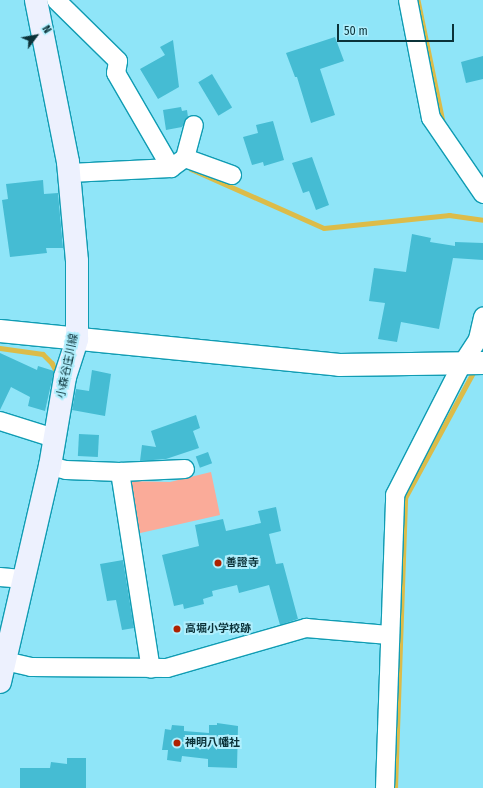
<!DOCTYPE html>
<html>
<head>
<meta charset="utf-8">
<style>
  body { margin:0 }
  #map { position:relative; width:483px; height:788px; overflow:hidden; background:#8fe5f8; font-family:"Fira Sans Condensed","Noto Sans JP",sans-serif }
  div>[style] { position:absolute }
  .green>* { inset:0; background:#faab99 }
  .stream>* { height:4.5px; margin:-2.25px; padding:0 2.25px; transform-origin:2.25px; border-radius:2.25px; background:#dcbc49 }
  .building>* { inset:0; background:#45bcd3; transform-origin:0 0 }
  .roads { filter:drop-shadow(1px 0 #109cb3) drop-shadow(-1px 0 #109cb3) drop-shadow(0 1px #109cb3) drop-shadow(0 -1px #109cb3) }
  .minor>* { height:18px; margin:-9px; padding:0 9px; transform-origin:9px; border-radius:9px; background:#fff }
  .tertiary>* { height:22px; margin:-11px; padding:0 11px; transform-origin:11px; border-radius:11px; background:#fff }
  .secondary>* { height:22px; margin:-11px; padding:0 11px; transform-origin:11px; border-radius:11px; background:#edf1fe }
  .dots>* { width:11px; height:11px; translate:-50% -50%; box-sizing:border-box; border:2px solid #b0effd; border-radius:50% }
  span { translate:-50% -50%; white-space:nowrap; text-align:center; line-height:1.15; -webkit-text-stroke:4px #b0effd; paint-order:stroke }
  .street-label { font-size:11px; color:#0b3239 }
  .poi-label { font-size:11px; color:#0b3239; font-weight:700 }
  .left { translate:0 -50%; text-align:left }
  .north { position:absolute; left:16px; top:16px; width:40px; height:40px; -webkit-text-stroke:3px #b0effd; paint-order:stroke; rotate:58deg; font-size:11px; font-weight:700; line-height:16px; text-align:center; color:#0b3239 }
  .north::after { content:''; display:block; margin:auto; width:14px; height:18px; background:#0b3239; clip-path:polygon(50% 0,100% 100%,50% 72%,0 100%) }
  .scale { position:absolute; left:337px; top:24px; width:117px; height:18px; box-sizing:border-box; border:2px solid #0b3239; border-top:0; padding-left:5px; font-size:12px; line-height:14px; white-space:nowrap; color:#0b3239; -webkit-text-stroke:3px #b0effd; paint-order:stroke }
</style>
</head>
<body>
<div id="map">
  <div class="green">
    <i style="clip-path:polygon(211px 472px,220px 515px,136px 534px,125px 481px,170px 482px)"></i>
  </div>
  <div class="stream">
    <i style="left:418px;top:0;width:125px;rotate:78.4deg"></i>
    <i style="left:191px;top:169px;width:145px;rotate:23.9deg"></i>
    <i style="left:324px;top:228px;width:126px;rotate:-5.9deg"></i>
    <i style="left:449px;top:215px;width:34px;rotate:8deg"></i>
    <i style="left:0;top:348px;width:43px;rotate:7.9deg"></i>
    <i style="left:43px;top:354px;width:13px;rotate:45deg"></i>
    <i style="left:52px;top:363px;width:11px;rotate:63deg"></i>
    <i style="left:395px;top:788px;width:290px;rotate:-88deg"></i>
    <i style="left:405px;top:498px;width:147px;rotate:-61.5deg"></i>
  </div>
  <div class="building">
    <i style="clip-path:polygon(335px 37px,344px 61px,320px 69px,335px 115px,311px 123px,297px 77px,295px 77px,286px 53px)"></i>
    <i style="clip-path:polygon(173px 40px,179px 87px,158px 99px,140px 69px,165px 55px,160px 47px)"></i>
    <i style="clip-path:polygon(483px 56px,483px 79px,466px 83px,461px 62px)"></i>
    <i style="left:212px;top:74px;width:39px;height:16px;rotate:59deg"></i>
    <i style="clip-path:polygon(181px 107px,182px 111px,187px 110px,188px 117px,182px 127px,166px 130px,163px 110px)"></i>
    <i style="clip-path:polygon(273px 121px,284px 160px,264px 166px,263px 162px,252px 165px,243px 137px,258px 133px,256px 125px)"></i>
    <i style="clip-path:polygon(312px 157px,329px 205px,316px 210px,309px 191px,303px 193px,292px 163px)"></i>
    <i style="clip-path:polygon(43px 180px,44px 194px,58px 193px,63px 248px,46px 248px,47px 253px,10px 257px,2px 200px,8px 199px,6px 184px)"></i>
    <i style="clip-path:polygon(412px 234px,431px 238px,430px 242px,455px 246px,455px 242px,483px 243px,483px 260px,453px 258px,439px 329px,401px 322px,397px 342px,378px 339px,385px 303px,369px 301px,374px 268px,406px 272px)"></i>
    <i style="clip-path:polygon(0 353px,37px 370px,38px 366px,54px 371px,45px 411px,28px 406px,30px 397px,11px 387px,0 410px)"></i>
    <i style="clip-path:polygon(92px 370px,111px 374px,105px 416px,72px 410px,76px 389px,89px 391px)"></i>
    <i style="clip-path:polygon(196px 415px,200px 428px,193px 431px,199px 448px,166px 459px,140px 461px,142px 445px,156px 447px,151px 431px)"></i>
    <i style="left:79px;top:434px;width:20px;height:22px;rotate:3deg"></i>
    <i style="left:208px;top:452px;width:12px;height:13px;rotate:70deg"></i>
    <i style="clip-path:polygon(276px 507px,281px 531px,269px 534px,276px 564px,283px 563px,298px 619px,280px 625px,269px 585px,239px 593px,237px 585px,212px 591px,213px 596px,203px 599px,204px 604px,184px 609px,183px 604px,174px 606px,162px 555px,199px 546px,195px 525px,223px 519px,226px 531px,261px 523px,258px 511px)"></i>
    <i style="clip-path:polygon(123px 560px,134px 628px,122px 630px,116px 600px,107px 601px,100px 564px)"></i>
    <i style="clip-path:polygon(217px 723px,238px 726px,237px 768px,208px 767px,208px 759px,182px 756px,181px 762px,167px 760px,168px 750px,162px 750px,165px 729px,171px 730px,172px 725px,184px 726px,184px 731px,209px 733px,209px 725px,217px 725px)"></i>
    <i style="clip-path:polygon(67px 758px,86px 758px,86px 788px,20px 788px,20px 768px,50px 768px,51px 762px,67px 764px)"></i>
  </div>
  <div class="roads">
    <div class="minor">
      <i style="left:56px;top:0;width:87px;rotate:44.5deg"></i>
      <i style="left:118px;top:61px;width:12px;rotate:99deg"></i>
      <i style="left:116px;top:73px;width:110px;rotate:59.9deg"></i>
      <i style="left:408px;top:0;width:120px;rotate:79deg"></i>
      <i style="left:431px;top:118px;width:92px;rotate:55.6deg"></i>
      <i style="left:185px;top:158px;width:50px;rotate:19.9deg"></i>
      <i style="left:70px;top:173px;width:101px;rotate:-2.8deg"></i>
      <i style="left:171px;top:168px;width:17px;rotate:-36deg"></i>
      <i style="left:185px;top:158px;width:34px;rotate:-75deg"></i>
      <i style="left:0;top:421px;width:57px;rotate:17.5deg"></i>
      <i style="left:50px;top:466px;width:16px;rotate:14deg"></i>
      <i style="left:66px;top:470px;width:54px;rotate:2.1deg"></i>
      <i style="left:120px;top:472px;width:65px;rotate:-2.6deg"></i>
      <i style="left:120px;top:472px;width:199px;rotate:81.1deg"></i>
      <i style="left:0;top:577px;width:24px;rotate:5deg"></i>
      <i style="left:5px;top:661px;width:27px;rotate:13deg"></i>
      <i style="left:31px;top:667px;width:136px;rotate:0.4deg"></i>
      <i style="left:167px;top:668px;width:145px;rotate:-16.1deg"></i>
      <i style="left:306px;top:628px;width:83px;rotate:4.8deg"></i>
      <i style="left:385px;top:788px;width:293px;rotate:-88deg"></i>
      <i style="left:395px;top:495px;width:147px;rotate:-62.9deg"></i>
      <i style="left:462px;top:364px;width:30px;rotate:-57deg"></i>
      <i style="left:478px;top:339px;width:23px;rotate:-77deg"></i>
    </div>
    <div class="tertiary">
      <i style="left:0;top:331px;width:341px;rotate:5.7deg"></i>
      <i style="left:339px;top:365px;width:144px;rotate:-0.8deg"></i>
    </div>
    <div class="secondary">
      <i style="left:0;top:682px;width:222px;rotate:-77deg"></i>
      <i style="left:50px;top:466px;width:90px;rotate:-80.4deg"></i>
      <i style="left:65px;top:377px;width:40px;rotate:-72deg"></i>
      <i style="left:77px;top:339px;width:78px;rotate:-90deg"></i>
      <i style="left:77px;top:261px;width:99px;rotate:-95.2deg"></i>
      <i style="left:68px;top:162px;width:165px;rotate:-101.2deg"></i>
    </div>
  </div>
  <div class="dots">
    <i style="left:218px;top:563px;background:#ae2100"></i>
    <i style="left:177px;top:629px;background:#ae2100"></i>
    <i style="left:177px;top:743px;background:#ae2100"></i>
  </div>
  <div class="street-label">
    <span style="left:68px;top:366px;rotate:-78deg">小森谷庄川線</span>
  </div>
  <div class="poi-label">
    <span class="left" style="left:226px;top:563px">善證寺</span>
    <span class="left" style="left:185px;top:629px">高堀小学校跡</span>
    <span class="left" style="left:185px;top:743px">神明八幡社</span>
  </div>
  <div class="north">N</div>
  <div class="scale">50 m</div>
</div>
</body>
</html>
